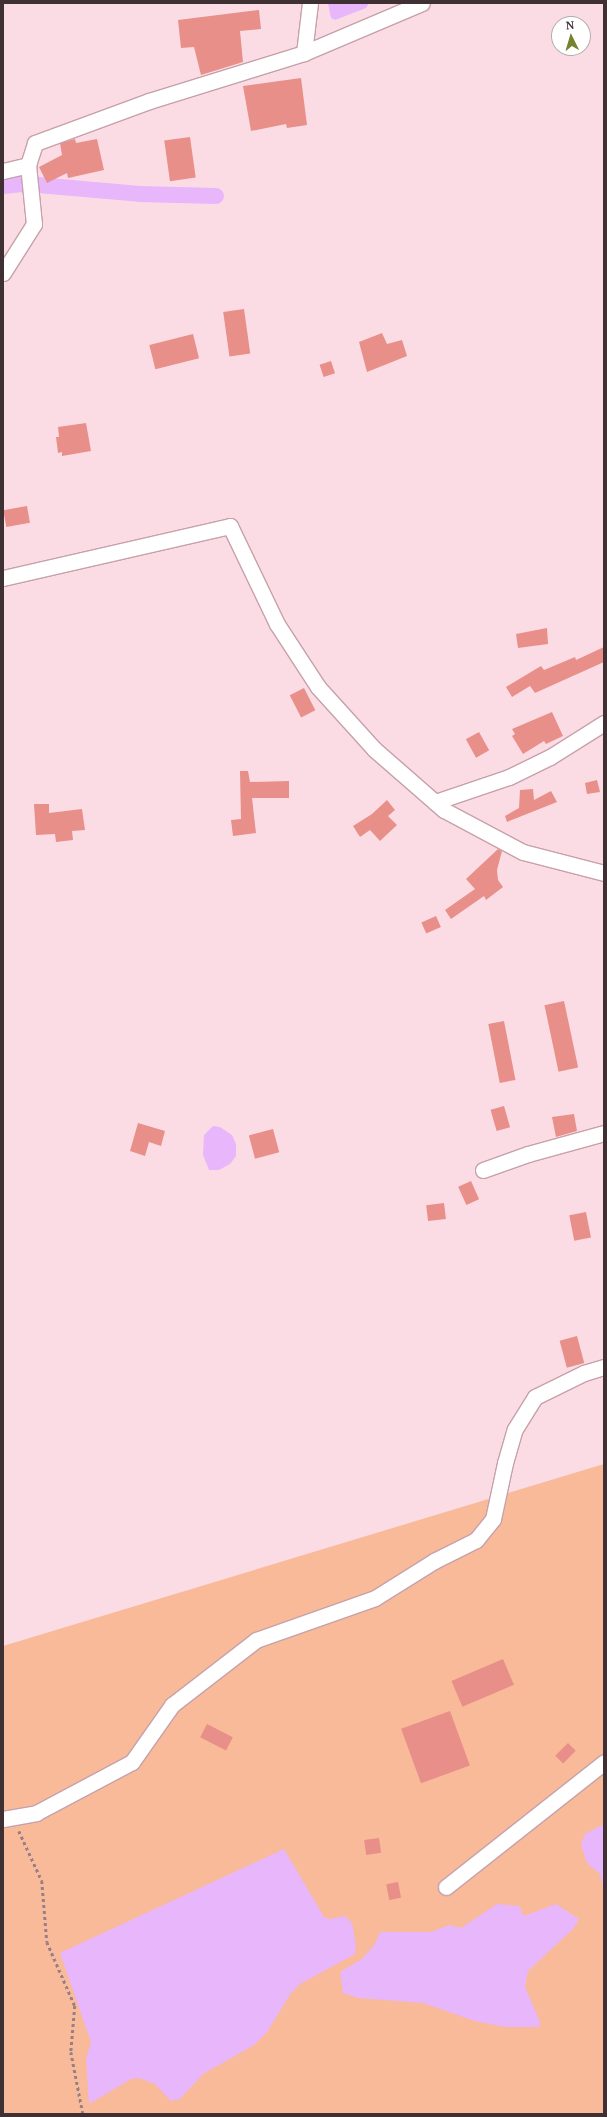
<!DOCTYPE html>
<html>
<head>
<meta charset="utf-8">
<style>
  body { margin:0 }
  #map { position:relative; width:607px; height:2117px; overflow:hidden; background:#fcdce4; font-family:"PT Serif",serif }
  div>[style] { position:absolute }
  .green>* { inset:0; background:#f9ba9a }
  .water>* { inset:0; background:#e7b6fb }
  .canal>* { height:16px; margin:-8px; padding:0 8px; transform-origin:8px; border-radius:8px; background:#e7b6fb }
  .building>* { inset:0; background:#e78f88; transform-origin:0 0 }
  .path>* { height:2.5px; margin-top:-1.25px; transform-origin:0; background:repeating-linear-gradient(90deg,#967f85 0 3px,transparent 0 6px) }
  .roads { filter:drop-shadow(1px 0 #c6a1aa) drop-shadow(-1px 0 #c6a1aa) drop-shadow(0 1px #c6a1aa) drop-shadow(0 -1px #c6a1aa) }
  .minor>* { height:15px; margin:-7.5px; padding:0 7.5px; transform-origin:7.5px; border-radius:7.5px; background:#fff }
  span { translate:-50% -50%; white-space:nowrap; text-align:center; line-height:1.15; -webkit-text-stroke:3px #fff; paint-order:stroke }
  .frame { position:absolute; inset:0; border:4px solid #3f3034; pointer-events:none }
  .north { position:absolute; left:551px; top:16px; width:40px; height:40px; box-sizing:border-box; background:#fff; border:1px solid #b2acae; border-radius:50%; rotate:355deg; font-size:11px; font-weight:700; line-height:16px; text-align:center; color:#3f3034 }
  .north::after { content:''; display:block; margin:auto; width:14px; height:18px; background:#76822f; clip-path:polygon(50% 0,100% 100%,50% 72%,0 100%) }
</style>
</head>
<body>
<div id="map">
  <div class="green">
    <i style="clip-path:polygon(604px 1464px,604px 2114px,3px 2114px,3px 1646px)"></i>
  </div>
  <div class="water">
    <i style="clip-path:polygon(328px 3px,369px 3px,366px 8px,335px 20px,331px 18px)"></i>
    <i style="clip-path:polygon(213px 1126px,220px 1127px,232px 1135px,236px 1144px,236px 1156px,230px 1164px,219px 1170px,209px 1170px,203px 1155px,204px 1135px)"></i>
    <i style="clip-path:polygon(604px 1824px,604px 1892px,600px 1874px,587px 1863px,581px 1845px,585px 1834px)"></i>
    <i style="clip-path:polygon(284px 1849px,324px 1917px,330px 1919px,345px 1916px,352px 1923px,356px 1946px,355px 1954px,300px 1984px,291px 1993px,267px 2032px,254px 2045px,203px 2074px,180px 2099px,171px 2101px,155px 2084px,139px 2078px,131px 2079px,89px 2104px,86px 2059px,91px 2042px,60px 1953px)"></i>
    <i style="clip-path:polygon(497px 1904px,519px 1906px,524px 1916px,556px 1904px,579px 1919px,574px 1928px,528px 1971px,525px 1987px,540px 2022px,539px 2027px,505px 2027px,475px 2021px,423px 2003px,359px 1998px,343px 1993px,340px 1972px,362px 1959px,375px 1944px,380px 1932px,431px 1932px,449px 1925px,461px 1928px)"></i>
  </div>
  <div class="canal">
    <i style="left:38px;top:185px;width:102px;rotate:5deg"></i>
    <i style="left:140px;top:194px;width:76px;rotate:1.5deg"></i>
    <i style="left:3px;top:186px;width:19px;rotate:-6deg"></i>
  </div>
  <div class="building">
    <i style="clip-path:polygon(259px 10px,261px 29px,240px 31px,243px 62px,201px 75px,194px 47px,181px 48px,178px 20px)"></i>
    <i style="clip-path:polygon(301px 78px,307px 125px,287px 128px,286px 124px,251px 131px,243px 86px)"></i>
    <i style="left:190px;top:137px;width:41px;height:26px;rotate:82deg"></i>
    <i style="clip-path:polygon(75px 139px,76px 143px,97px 139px,104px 170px,68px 178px,67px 173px,47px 183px,39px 167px,62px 155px,60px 143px)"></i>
    <i style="left:244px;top:309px;width:45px;height:21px;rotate:82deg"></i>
    <i style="clip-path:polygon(382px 333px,387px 344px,402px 340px,407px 356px,367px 372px,359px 342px)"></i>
    <i style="left:193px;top:334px;width:25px;height:45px;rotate:76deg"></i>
    <i style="left:331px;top:361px;width:13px;height:12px;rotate:72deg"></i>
    <i style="clip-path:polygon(86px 423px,91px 451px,62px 456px,62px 452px,58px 453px,56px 437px,59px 437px,58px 427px)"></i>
    <i style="left:27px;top:506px;width:17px;height:24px;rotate:80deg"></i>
    <i style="clip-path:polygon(547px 628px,548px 644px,518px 648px,516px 634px)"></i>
    <i style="clip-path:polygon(604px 647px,604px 662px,535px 693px,530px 686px,512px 697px,506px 687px,541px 666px,544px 670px,575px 657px,576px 660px)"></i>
    <i style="left:304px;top:688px;width:25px;height:16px;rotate:63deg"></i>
    <i style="clip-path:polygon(552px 712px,563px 736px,546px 744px,544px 741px,523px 754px,512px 736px,515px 734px,512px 729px)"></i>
    <i style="left:479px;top:732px;width:21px;height:15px;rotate:61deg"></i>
    <i style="clip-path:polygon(240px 771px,248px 771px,250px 782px,289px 781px,289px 798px,252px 798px,256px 833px,233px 836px,231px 820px,241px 819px)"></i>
    <i style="clip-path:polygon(597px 780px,600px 792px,587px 794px,585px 783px)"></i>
    <i style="clip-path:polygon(533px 789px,534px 800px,551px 791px,557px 802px,507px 822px,505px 816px,519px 808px,520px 790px)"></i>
    <i style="clip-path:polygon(387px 800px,395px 810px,388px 816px,397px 825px,380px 841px,370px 830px,360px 837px,353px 826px,372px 814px)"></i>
    <i style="clip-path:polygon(34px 804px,49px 804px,49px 813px,82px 809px,85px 830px,72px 831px,73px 840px,56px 842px,55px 834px,36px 835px)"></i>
    <i style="clip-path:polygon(498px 849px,502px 851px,497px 870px,498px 880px,503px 887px,486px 900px,484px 896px,451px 919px,445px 910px,475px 889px,466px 879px)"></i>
    <i style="left:436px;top:916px;width:12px;height:16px;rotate:66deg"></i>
    <i style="left:564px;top:1001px;width:68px;height:20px;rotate:78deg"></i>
    <i style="left:504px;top:1021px;width:60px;height:16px;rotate:79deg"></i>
    <i style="left:504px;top:1106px;width:22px;height:14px;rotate:74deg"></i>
    <i style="clip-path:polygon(574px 1114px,577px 1131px,556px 1137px,552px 1117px)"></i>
    <i style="clip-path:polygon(138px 1123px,165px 1131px,161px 1146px,149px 1142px,145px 1156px,130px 1151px)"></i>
    <i style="left:273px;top:1129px;width:24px;height:25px;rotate:75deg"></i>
    <i style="left:471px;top:1181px;width:20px;height:14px;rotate:66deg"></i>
    <i style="left:444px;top:1203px;width:16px;height:18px;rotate:83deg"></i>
    <i style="left:586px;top:1212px;width:26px;height:17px;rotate:79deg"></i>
    <i style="left:577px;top:1336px;width:28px;height:18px;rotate:75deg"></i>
    <i style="left:503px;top:1659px;width:28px;height:56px;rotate:67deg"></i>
    <i style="left:450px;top:1711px;width:58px;height:52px;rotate:70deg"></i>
    <i style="left:207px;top:1724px;width:29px;height:15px;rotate:27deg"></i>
    <i style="left:568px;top:1743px;width:11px;height:18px;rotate:45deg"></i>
    <i style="left:379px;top:1838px;width:15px;height:15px;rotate:82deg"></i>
    <i style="left:398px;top:1882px;width:16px;height:12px;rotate:79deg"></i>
  </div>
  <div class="path">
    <i style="left:19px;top:1831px;width:55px;rotate:65.3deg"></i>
    <i style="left:42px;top:1881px;width:61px;rotate:85.3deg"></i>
    <i style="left:47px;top:1942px;width:70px;rotate:66.4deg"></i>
    <i style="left:75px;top:2006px;width:46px;rotate:95deg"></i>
    <i style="left:71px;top:2052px;width:63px;rotate:79deg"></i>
  </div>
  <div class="roads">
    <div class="minor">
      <i style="left:304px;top:53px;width:50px;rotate:-83.2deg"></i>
      <i style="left:3px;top:171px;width:26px;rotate:-13deg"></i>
      <i style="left:3px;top:273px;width:58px;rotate:-57.7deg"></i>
      <i style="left:34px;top:224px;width:59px;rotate:-95.8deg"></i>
      <i style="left:28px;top:165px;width:23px;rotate:-72deg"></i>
      <i style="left:35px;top:143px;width:121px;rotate:-20.2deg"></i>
      <i style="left:149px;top:101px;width:162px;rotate:-17.2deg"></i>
      <i style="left:304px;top:53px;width:128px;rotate:-23deg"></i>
      <i style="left:3px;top:578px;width:233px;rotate:-12.9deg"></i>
      <i style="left:230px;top:526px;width:109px;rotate:64.4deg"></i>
      <i style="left:277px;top:624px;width:75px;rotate:56.9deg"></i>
      <i style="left:318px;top:687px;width:84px;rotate:47.9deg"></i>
      <i style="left:374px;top:749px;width:93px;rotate:41.1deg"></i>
      <i style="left:444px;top:810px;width:89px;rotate:28deg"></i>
      <i style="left:523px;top:852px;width:84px;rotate:14.5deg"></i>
      <i style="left:435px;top:802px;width:78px;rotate:-18.7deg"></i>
      <i style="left:509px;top:777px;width:46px;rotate:-26deg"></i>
      <i style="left:550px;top:757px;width:64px;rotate:-32.2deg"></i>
      <i style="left:483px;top:1170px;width:48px;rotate:-19.6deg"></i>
      <i style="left:528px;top:1154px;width:79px;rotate:-15.4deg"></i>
      <i style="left:3px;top:1819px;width:34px;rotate:-10deg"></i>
      <i style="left:36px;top:1813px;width:109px;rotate:-28deg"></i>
      <i style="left:132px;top:1762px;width:70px;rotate:-54.9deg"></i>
      <i style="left:172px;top:1705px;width:106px;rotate:-37.7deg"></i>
      <i style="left:256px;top:1640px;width:126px;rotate:-19.4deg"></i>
      <i style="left:375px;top:1598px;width:70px;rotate:-32.1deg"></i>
      <i style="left:434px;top:1561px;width:47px;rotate:-26.6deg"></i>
      <i style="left:476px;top:1540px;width:27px;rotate:-51deg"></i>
      <i style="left:493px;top:1519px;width:57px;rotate:-77.9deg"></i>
      <i style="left:505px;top:1463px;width:35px;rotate:-74deg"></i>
      <i style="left:515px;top:1429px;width:38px;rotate:-58deg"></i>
      <i style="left:535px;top:1397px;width:55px;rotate:-26.1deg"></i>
      <i style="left:584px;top:1373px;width:21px;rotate:-17deg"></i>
      <i style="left:446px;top:1887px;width:201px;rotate:-38.3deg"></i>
    </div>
  </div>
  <div class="frame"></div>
  <div class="north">N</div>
</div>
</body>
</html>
